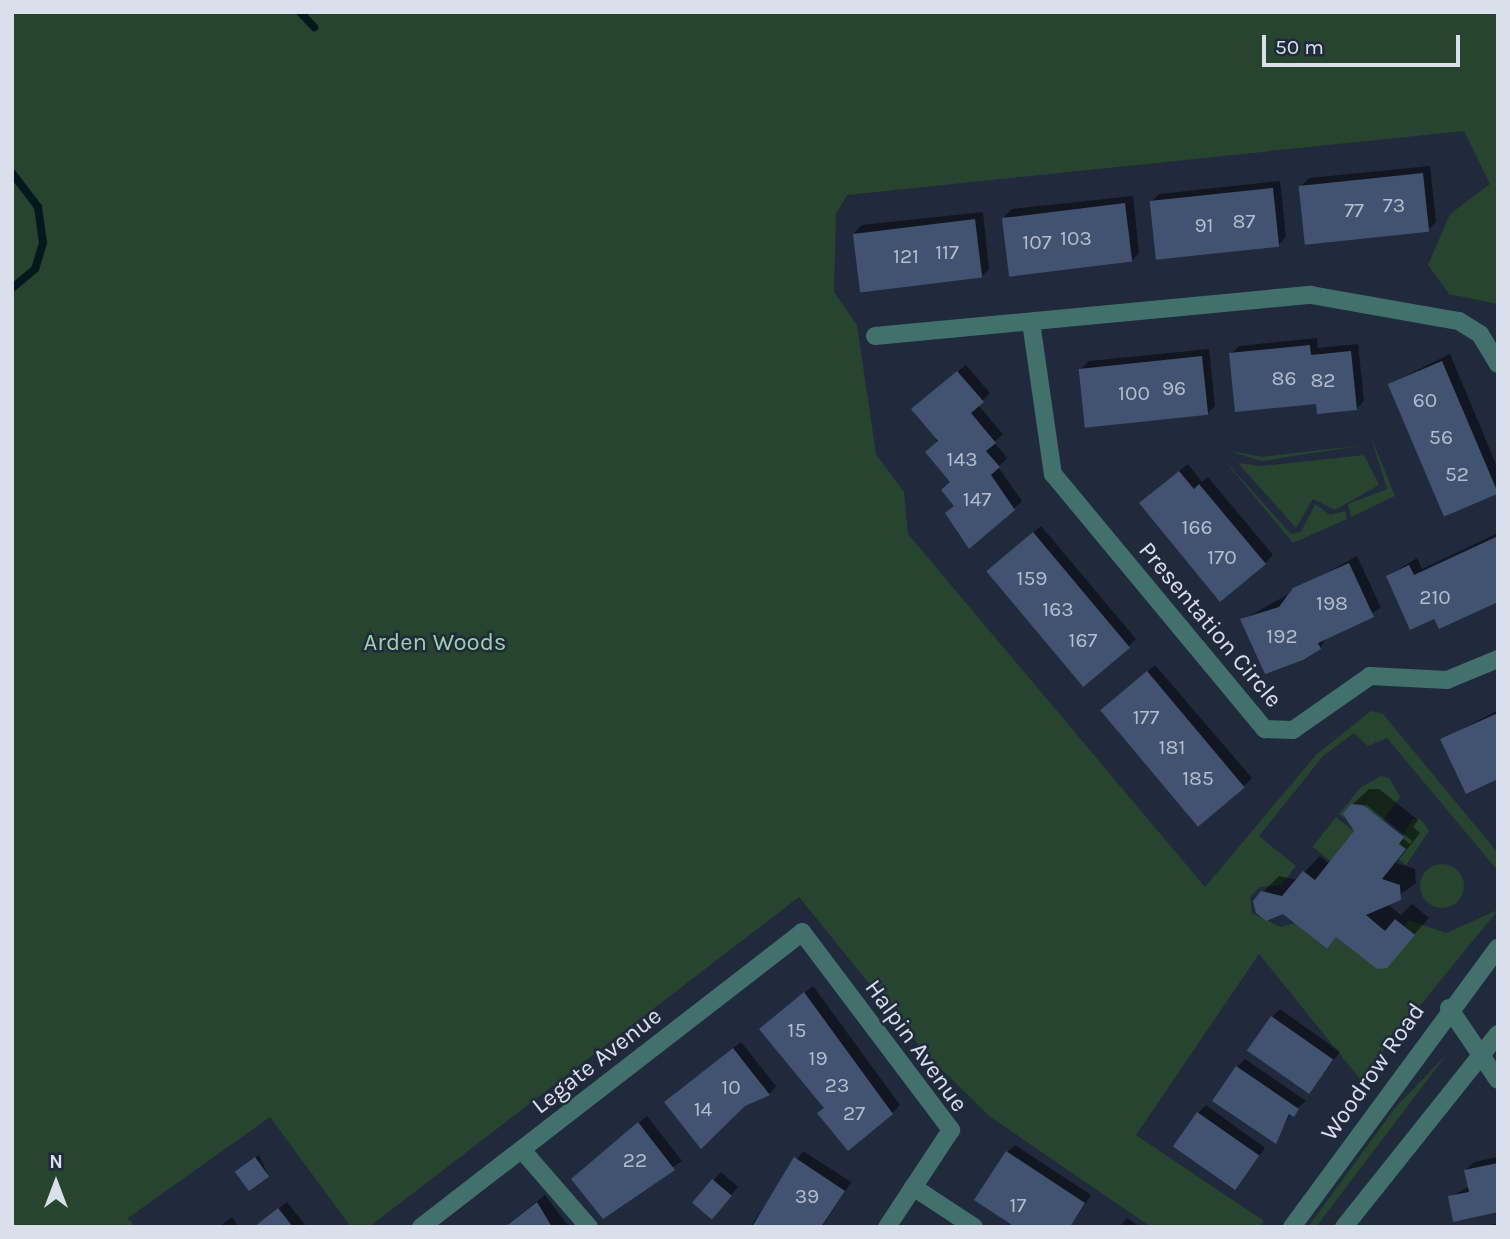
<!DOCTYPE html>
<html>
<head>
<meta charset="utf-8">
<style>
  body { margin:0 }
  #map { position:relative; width:1510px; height:1239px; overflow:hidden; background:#202a3c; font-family:Karla,sans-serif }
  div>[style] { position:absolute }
  .green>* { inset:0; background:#27442f; transform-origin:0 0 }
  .round { border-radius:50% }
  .shadow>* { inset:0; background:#0007 }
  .stream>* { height:8px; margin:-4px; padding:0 4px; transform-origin:4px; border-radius:4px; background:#021a1d }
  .building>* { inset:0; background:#425371; transform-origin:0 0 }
  .minor>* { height:18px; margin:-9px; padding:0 9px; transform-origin:9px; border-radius:9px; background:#42706b }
  .tertiary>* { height:18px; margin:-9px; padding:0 9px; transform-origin:9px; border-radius:9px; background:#42706b }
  span { translate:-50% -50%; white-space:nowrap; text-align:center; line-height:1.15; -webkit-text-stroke:5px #202a3c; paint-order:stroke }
  .number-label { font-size:21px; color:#b3bdcd }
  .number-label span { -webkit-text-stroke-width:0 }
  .street-label { font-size:24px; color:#d9e0ec }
  .park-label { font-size:24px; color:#9ad3a8 }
  .frame { position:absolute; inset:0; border:14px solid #d9e0ec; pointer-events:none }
  .north { position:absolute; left:21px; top:1148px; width:70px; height:70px; -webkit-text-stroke:5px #202a3c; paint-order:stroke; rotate:0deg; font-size:19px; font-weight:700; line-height:28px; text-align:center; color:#d9e0ec }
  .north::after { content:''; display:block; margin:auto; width:24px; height:32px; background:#d9e0ec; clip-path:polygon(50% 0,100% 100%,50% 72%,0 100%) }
  .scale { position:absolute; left:1262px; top:35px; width:198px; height:32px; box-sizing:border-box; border:4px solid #d9e0ec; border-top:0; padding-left:9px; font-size:21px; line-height:24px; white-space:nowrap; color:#d9e0ec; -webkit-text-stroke:5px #202a3c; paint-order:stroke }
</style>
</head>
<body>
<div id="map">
  <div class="green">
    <i style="clip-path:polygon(12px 12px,1498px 12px,1498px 304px,1449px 294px,1428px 265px,1450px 214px,1490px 184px,1464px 131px,847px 195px,836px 214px,834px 292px,857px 325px,876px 454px,904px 492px,908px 534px,1205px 887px,1316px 755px,1371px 711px,1383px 714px,1498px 853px,1498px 871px,1387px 738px,1368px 746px,1354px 733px,1323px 756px,1259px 836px,1296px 866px,1281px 885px,1260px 887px,1250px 897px,1252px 913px,1281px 927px,1295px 923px,1326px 949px,1336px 937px,1377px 969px,1408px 920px,1446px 933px,1498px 910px,1360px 1079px,1259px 954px,1136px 1135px,1264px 1221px,1260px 1227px,1151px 1227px,989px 1116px,926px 1054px,799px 897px,369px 1227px,351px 1227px,270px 1117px,128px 1218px,135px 1227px,12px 1227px)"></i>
    <i style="clip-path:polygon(1370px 434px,1395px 496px,1351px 517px,1348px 504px,1387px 489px)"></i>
    <i style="clip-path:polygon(1365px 445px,1262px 461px,1226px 450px,1262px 457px)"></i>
    <i style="clip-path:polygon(1220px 455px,1291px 534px,1301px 532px,1315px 504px,1330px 515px,1345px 511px,1347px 519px,1293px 543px)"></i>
    <i style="clip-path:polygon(1364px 455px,1379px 485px,1335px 510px,1313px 499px,1296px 528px,1238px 463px,1262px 466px)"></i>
    <i style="clip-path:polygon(1381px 776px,1389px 778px,1400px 797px,1383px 820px,1363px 805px,1351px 804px,1344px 818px,1339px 814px,1361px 787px)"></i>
    <i style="left:1336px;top:817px;width:23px;height:38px;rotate:38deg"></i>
    <i style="clip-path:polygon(1412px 819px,1421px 819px,1429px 831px,1406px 865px,1398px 859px,1406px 850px,1399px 844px)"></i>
    <i class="round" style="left:1420px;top:864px;width:44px;height:44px"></i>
    <i style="clip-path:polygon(1447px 1054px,1316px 1227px,1308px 1227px,1395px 1108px)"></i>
  </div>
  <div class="shadow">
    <i style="clip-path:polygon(1430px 166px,1436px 222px,1428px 230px,1301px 186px,1309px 178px)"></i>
    <i style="clip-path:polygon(1280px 181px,1286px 237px,1278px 245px,1152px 201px,1159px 194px)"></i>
    <i style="clip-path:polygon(1133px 196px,1139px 253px,1131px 261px,1004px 217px,1012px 209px)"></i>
    <i style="clip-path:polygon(983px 212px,989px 269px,981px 277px,854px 233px,862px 225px)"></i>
    <i style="clip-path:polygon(1317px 338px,1318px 348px,1358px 344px,1364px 401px,1356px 409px,1317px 402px,1231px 354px,1239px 346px)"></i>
    <i style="clip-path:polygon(1209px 349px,1215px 406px,1208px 413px,1081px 369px,1089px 361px)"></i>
    <i style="clip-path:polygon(1450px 354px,1498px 469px,1497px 493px,1389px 384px)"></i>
    <i style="clip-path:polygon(966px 365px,990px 393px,978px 405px,1003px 434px,994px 442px,1007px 458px,998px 467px,1022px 501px,970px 547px,957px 532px,952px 481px,921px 402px)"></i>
    <i style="clip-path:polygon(1188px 464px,1202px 482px,1208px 477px,1273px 555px,1265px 563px,1149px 495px)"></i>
    <i style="clip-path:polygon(1041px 526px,1136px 639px,1128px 647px,996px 564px)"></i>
    <i style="clip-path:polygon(1498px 533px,1498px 600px,1435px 617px,1388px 576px,1417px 558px,1422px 569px)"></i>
    <i style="clip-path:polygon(1357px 556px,1381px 608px,1327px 637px,1320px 648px,1242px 620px)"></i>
    <i style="clip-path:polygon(1155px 665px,1252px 778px,1244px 786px,1111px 703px)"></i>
    <i style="clip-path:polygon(1498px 710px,1498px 777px,1442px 740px)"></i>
    <i style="clip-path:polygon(evenodd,1369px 789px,1379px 789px,1418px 820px,1413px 827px,1420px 833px,1396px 863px,1415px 869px,1416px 883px,1387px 904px,1401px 915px,1412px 904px,1429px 918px,1386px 966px,1263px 892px,1279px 876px,1297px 880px,1320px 856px,1330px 864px,1356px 831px,1352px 805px,1369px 789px,1365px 804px,1412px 841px,1410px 844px,1365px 808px,1365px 804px)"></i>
    <i style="clip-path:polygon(813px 986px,900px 1105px,892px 1113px,826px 1107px,769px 1021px)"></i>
    <i style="clip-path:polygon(1280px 1009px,1340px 1052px,1309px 1092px,1272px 1017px)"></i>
    <i style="clip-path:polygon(741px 1042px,776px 1086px,769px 1094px,674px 1094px)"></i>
    <i style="clip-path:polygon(1245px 1059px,1306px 1101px,1291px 1113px,1275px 1142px,1237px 1067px)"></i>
    <i style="clip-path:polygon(1206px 1105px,1265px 1148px,1235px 1188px,1198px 1113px)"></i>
    <i style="clip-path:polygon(647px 1116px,682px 1161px,603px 1216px,582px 1171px)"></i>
    <i style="clip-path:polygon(1015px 1145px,1091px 1195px,1070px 1227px,1018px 1227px,1007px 1152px)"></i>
    <i style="clip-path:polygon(803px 1151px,851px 1182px,822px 1227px,750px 1227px)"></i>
    <i style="clip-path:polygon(259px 1155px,268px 1175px,241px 1169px)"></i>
    <i style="clip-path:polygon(1498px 1157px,1498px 1211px,1450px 1197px,1470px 1186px,1466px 1170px,1474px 1162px)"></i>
    <i style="clip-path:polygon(721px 1172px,738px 1187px,719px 1209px,694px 1203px)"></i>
    <i style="clip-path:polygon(545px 1195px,569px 1227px,505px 1227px)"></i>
    <i style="clip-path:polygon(287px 1202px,307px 1227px,255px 1227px)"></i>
    <i style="clip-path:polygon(232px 1217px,239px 1227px,219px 1227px)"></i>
    <i style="clip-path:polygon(1127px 1218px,1141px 1227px,1119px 1227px)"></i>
    <i style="clip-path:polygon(1498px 1223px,1498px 1227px,1480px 1227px)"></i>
  </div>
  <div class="stream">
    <i style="left:300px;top:12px;width:21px;rotate:47deg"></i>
    <i style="left:12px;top:173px;width:43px;rotate:52.6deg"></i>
    <i style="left:38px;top:207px;width:36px;rotate:82deg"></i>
    <i style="left:43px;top:243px;width:27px;rotate:107deg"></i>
    <i style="left:35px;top:269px;width:30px;rotate:140deg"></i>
  </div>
  <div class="building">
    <i style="left:1423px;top:173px;width:59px;height:125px;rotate:84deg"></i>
    <i style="left:1273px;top:188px;width:59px;height:124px;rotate:84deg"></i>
    <i style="left:1125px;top:203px;width:59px;height:124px;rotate:83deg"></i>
    <i style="left:975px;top:219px;width:59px;height:123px;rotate:83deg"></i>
    <i style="clip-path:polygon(1310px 345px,1311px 355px,1351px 351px,1357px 410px,1317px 414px,1316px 404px,1235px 412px,1229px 353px)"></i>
    <i style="left:1202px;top:356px;width:59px;height:124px;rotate:84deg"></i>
    <i style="left:1442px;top:361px;width:144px;height:59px;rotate:67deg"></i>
    <i style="clip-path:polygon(957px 371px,984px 402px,971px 413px,996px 443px,986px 451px,1000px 467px,991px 475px,1015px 510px,969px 549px,945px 513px,954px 506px,941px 490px,950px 482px,925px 452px,938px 441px,911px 409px)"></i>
    <i style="clip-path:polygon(1179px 471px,1194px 489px,1199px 484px,1266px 564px,1220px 602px,1139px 503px)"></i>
    <i style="left:1033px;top:532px;width:151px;height:61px;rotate:50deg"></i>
    <i style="clip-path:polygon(1498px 536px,1498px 602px,1439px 629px,1434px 619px,1410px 630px,1386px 576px,1409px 565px,1414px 575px)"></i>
    <i style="clip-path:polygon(1349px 563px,1374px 617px,1318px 643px,1321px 649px,1303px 660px,1265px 674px,1240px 619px,1279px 607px,1293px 588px)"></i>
    <i style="left:1147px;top:671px;width:152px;height:61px;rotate:50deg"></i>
    <i style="clip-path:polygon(1498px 713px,1498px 779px,1466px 794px,1440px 739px)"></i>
    <i style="clip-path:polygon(1351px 804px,1363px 805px,1404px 837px,1399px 844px,1406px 849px,1382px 879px,1400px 885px,1401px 900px,1366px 915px,1385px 931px,1395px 919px,1415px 935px,1387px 968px,1377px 969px,1336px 937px,1327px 949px,1283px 914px,1266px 921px,1256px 913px,1253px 901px,1261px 891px,1282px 896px,1303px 871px,1315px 880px,1354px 831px,1343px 814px)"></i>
    <i style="clip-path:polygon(804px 992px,893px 1114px,848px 1151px,817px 1113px,824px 1108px,759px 1029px)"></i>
    <i style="left:1271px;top:1016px;width:76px;height:42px;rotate:35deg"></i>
    <i style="clip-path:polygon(733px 1048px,770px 1095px,745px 1106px,701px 1149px,664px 1102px)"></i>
    <i style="clip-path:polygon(1236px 1066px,1299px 1109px,1294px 1117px,1289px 1114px,1276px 1144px,1212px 1101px)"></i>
    <i style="left:1197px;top:1112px;width:76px;height:42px;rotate:35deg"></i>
    <i style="clip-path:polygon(638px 1122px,675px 1170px,603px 1219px,571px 1179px)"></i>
    <i style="clip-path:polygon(1006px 1151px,1085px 1203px,1070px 1227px,1015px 1227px,974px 1200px)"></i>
    <i style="left:255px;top:1157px;width:24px;height:25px;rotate:54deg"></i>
    <i style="clip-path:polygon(794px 1157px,845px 1191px,821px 1227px,752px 1227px)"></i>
    <i style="clip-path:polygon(1498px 1163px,1498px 1212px,1453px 1222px,1448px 1196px,1469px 1192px,1464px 1170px)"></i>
    <i style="left:712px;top:1179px;width:26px;height:31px;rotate:40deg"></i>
    <i style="clip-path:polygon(537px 1202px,552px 1227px,505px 1227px)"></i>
    <i style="clip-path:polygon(278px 1208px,293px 1227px,254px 1227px)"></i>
  </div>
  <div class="minor">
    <i style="left:1031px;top:322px;width:154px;rotate:81.8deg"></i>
    <i style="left:1053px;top:474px;width:332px;rotate:50.3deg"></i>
    <i style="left:1265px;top:729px;width:28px;rotate:2deg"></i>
    <i style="left:1293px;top:730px;width:94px;rotate:-35deg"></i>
    <i style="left:1370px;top:676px;width:77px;rotate:3deg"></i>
    <i style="left:1447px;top:680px;width:55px;rotate:-22.4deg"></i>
    <i style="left:875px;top:336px;width:438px;rotate:-5.4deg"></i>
    <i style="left:1311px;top:295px;width:150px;rotate:10deg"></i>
    <i style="left:1459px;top:321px;width:25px;rotate:32deg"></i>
    <i style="left:1480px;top:334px;width:35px;rotate:59deg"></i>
    <i style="left:1449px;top:1008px;width:87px;rotate:55.8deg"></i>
    <i style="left:522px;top:1150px;width:102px;rotate:49deg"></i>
    <i style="left:913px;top:1187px;width:73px;rotate:33.3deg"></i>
    <i style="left:421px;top:1227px;width:482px;rotate:-37.7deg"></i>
    <i style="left:802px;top:932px;width:248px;rotate:53deg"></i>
    <i style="left:951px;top:1130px;width:116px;rotate:123.4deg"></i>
  </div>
  <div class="tertiary">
    <i style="left:1292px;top:1227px;width:347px;rotate:-53.6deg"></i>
    <i style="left:1344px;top:1227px;width:247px;rotate:-51.4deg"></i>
  </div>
  <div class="number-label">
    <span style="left:1394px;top:205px">73</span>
    <span style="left:1354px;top:210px">77</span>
    <span style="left:1244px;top:221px">87</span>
    <span style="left:1204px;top:225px">91</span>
    <span style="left:1076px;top:238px">103</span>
    <span style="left:1037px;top:242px">107</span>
    <span style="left:947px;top:252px">117</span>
    <span style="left:906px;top:256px">121</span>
    <span style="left:1284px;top:378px">86</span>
    <span style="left:1323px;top:380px">82</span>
    <span style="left:1174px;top:388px">96</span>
    <span style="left:1134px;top:393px">100</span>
    <span style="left:1425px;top:400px">60</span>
    <span style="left:1441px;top:437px">56</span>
    <span style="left:962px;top:459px">143</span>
    <span style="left:1457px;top:474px">52</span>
    <span style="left:977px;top:499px">147</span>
    <span style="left:1197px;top:527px">166</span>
    <span style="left:1222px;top:557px">170</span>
    <span style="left:1032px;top:578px">159</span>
    <span style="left:1435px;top:597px">210</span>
    <span style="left:1332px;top:603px">198</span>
    <span style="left:1058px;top:609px">163</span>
    <span style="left:1282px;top:636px">192</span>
    <span style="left:1083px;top:640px">167</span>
    <span style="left:1146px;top:717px">177</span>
    <span style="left:1172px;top:747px">181</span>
    <span style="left:1198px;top:778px">185</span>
    <span style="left:797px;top:1030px">15</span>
    <span style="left:818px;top:1058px">19</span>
    <span style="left:837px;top:1085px">23</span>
    <span style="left:731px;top:1087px">10</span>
    <span style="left:703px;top:1109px">14</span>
    <span style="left:854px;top:1113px">27</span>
    <span style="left:635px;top:1160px">22</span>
    <span style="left:807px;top:1196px">39</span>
    <span style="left:1018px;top:1205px">17</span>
  </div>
  <div class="street-label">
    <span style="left:1210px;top:625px;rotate:50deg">Presentation Circle</span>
    <span style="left:916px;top:1046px;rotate:54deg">Halpin Avenue</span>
    <span style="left:597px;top:1061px;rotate:-38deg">Legate Avenue</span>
    <span style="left:1373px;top:1072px;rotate:-55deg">Woodrow Road</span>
  </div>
  <div class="park-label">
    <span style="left:435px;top:643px">Arden Woods</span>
  </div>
  <div class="frame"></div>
  <div class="north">N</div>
  <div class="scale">50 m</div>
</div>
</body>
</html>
